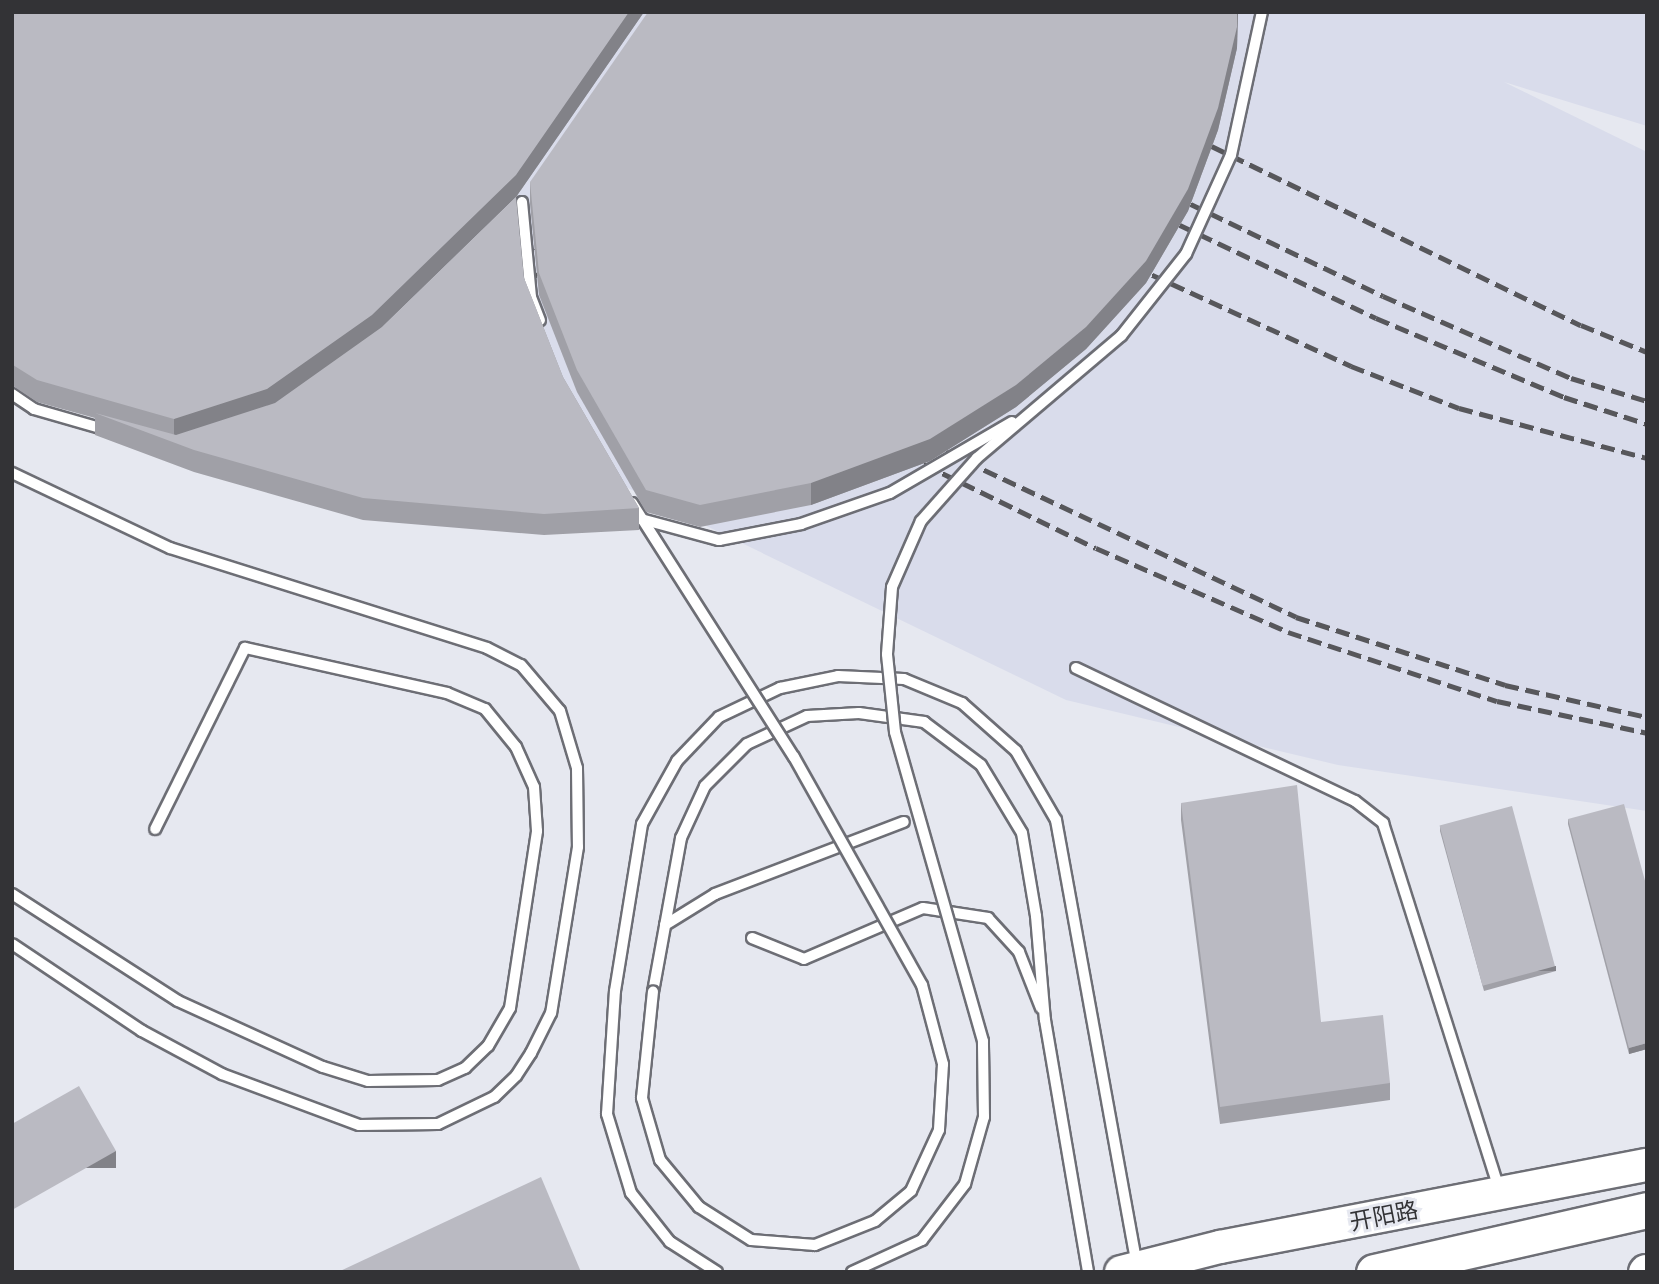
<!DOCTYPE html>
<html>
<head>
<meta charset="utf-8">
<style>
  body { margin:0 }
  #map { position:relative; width:1659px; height:1284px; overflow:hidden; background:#e6e8f0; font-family:"DejaVu Sans","Noto Sans SC",sans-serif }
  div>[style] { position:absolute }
  .built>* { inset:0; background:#d9dceb }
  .roads { filter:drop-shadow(2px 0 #6d6e75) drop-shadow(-2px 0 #6d6e75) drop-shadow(0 2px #6d6e75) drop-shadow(0 -2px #6d6e75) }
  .lane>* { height:10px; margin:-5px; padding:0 5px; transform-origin:5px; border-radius:5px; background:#fff }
  .secondary>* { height:32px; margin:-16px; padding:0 16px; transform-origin:16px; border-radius:16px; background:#fff }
  .primary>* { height:35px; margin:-17.5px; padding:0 17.5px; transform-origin:17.5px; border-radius:17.5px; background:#fff }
  .rail>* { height:5px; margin-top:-2.5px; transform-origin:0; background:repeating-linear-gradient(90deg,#57575b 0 14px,transparent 0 21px) }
  .bridges { filter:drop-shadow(2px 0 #6d6e75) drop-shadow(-2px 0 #6d6e75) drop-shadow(0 2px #6d6e75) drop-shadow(0 -2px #6d6e75) }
  .lane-bridge>* { height:10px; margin:-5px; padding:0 5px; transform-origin:5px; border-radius:5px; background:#fff }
  .wall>* { inset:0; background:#a0a0a7 }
  .shaded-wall>* { inset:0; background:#828288; transform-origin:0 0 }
  .building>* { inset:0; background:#babac2; transform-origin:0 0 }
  span { translate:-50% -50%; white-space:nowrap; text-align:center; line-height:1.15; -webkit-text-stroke:6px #e6e8f0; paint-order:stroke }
  .street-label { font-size:23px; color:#333336 }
  .frame { position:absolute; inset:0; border:14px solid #333336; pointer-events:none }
</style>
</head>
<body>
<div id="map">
  <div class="built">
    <i style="clip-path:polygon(12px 12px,1647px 12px,1647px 126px,1504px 82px,1647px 152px,1647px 811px,1338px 765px,1066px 700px,12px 190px)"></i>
  </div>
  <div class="roads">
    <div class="lane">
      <i style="left:12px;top:473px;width:175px;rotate:25.4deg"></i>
      <i style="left:170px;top:548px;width:332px;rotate:17.5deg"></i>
      <i style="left:487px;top:648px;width:38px;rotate:27deg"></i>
      <i style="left:521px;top:665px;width:60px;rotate:49.7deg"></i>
      <i style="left:560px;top:711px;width:59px;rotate:73.4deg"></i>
      <i style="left:577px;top:768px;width:79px;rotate:89.3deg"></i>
      <i style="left:578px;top:847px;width:168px;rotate:99.2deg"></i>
      <i style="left:551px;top:1013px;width:45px;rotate:116.6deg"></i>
      <i style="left:531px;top:1053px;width:27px;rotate:123deg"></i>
      <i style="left:516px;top:1076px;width:30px;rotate:136deg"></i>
      <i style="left:494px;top:1097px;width:62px;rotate:154.3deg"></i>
      <i style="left:438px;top:1124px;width:79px;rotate:179.3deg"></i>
      <i style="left:359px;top:1125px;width:146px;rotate:-159.6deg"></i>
      <i style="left:222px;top:1074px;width:91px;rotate:-151.7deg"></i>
      <i style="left:142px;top:1031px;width:156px;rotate:-146.2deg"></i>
      <i style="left:1076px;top:668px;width:309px;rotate:25.5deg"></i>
      <i style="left:1355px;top:801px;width:36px;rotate:38deg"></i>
      <i style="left:1383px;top:823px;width:384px;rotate:72.4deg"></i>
      <i style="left:12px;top:894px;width:197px;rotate:32.8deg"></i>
      <i style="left:178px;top:1001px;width:159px;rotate:24.5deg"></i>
      <i style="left:323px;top:1067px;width:47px;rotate:17.3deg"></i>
      <i style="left:368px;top:1081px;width:70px;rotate:-0.8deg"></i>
      <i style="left:438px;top:1080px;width:30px;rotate:-24deg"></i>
      <i style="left:465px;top:1068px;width:32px;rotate:-44deg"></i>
      <i style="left:488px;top:1046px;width:44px;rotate:-59.9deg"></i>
      <i style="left:510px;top:1008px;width:179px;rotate:-81.3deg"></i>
      <i style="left:537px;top:831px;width:44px;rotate:-93.9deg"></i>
      <i style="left:534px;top:787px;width:44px;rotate:-114.2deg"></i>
      <i style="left:516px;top:747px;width:49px;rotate:-129.2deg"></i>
      <i style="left:485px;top:709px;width:41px;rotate:-157.2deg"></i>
      <i style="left:447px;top:693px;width:207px;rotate:-167.4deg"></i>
      <i style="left:245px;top:648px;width:202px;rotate:116.4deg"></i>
      <i style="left:665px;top:925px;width:59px;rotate:-31.8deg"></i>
      <i style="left:715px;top:894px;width:202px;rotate:-20.9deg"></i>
      <i style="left:752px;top:938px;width:56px;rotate:22deg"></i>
      <i style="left:804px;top:959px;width:129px;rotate:-23.2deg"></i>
      <i style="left:923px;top:908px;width:66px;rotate:8.7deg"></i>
      <i style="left:988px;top:918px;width:46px;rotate:47.6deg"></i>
      <i style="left:1019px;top:952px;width:60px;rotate:68.6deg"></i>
      <i style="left:653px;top:992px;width:157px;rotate:-79.7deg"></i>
      <i style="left:681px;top:838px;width:57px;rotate:-65.2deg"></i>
      <i style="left:705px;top:786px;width:59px;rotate:-45deg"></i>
      <i style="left:747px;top:744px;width:66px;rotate:-25deg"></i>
      <i style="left:807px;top:716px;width:52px;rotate:-3.3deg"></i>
      <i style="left:859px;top:713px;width:66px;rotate:7.9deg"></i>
      <i style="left:924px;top:722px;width:71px;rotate:37deg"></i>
      <i style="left:981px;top:765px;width:79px;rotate:58.9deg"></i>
      <i style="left:1022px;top:833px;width:84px;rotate:80.4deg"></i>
      <i style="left:1036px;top:916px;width:104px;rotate:85.1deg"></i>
      <i style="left:1045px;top:1020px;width:256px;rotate:80.3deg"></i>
      <i style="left:717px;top:1272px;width:56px;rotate:-147.4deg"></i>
      <i style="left:670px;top:1242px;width:63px;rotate:-128.5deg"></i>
      <i style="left:631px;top:1193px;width:83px;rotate:-106.9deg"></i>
      <i style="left:607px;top:1114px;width:123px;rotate:-86.3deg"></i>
      <i style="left:615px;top:991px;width:169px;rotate:-80.8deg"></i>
      <i style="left:642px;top:824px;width:72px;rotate:-60.9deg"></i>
      <i style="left:677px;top:761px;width:61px;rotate:-46.3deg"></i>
      <i style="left:719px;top:717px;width:68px;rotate:-25.4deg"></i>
      <i style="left:780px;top:688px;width:59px;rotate:-11.7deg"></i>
      <i style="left:838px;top:676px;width:66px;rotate:2.6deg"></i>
      <i style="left:904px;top:679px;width:63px;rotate:22.5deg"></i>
      <i style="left:962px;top:703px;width:72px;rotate:41.6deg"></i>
      <i style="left:1016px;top:751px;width:80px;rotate:59.9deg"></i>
      <i style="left:1056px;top:820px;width:453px;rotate:79.7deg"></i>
    </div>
    <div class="secondary">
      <i style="left:1121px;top:1272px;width:102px;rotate:-14.2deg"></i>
      <i style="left:1220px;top:1247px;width:435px;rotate:-10.9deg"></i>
    </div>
    <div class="primary">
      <i style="left:1374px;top:1272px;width:280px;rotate:-12.8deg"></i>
      <i style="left:1646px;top:1272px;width:1px"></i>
    </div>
  </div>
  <div class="rail">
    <i style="left:1193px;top:137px;width:431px;rotate:25.9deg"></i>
    <i style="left:1581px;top:325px;width:71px;rotate:22.2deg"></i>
    <i style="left:1172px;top:195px;width:234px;rotate:25.6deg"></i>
    <i style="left:1383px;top:296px;width:205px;rotate:23.6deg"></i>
    <i style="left:1571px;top:378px;width:79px;rotate:16.8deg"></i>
    <i style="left:1161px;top:216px;width:238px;rotate:25.4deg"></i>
    <i style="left:1376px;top:318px;width:204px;rotate:22.8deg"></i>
    <i style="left:1564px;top:397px;width:87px;rotate:18deg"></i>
    <i style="left:502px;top:236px;width:56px;rotate:25.2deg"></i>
    <i style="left:506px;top:260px;width:52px;rotate:26.1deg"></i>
    <i style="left:1133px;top:266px;width:240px;rotate:24.6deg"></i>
    <i style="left:1351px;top:366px;width:116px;rotate:21.3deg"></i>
    <i style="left:1459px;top:408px;width:195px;rotate:14.9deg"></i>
    <i style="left:927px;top:443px;width:408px;rotate:25.2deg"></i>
    <i style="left:1296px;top:617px;width:220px;rotate:18deg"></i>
    <i style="left:1505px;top:685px;width:146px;rotate:12.7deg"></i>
    <i style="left:905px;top:455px;width:212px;rotate:26deg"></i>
    <i style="left:1096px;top:548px;width:210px;rotate:23.6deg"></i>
    <i style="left:1288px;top:632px;width:220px;rotate:18.3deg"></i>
    <i style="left:1497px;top:701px;width:153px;rotate:12deg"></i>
  </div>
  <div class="bridges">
    <div class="lane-bridge">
      <i style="left:522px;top:202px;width:95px;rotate:84.6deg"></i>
      <i style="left:531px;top:297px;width:25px;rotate:69deg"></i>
      <i style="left:12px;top:394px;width:27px;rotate:34deg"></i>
      <i style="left:34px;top:409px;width:76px;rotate:16deg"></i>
      <i style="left:632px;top:503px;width:301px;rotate:57.5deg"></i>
      <i style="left:794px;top:757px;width:261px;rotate:60.7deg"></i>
      <i style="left:922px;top:985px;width:82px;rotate:75.1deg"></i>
      <i style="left:943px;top:1064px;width:66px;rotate:93.5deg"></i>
      <i style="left:939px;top:1130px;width:67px;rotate:114.7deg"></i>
      <i style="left:911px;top:1191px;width:47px;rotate:140.2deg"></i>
      <i style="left:875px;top:1221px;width:65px;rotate:158.2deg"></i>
      <i style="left:815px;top:1245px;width:64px;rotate:-175.5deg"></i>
      <i style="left:751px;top:1240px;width:62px;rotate:-147.6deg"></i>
      <i style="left:699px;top:1207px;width:61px;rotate:-129.7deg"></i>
      <i style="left:660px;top:1160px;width:65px;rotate:-106.2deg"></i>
      <i style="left:642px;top:1098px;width:107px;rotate:-84.1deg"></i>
      <i style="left:641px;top:519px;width:81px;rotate:15.1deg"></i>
      <i style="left:719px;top:540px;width:84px;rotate:-11deg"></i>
      <i style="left:801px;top:524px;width:94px;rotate:-19.2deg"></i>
      <i style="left:890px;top:493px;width:141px;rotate:-30.2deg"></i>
      <i style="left:852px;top:1272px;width:77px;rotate:-24.6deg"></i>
      <i style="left:922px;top:1240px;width:71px;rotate:-52.5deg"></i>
      <i style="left:965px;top:1184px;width:70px;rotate:-74.2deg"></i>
      <i style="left:984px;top:1117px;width:76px;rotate:-90.8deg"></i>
      <i style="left:983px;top:1041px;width:321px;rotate:-105.9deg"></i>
      <i style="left:895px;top:732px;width:78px;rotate:-95.9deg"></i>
      <i style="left:887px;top:654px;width:67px;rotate:-85.7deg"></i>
      <i style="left:892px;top:587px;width:72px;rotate:-66.3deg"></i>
      <i style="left:921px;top:521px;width:84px;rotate:-48.4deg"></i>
      <i style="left:977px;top:458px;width:189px;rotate:-40.3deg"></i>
      <i style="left:1121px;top:336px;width:105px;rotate:-51.6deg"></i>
      <i style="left:1186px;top:254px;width:109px;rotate:-65.6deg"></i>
      <i style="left:1231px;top:155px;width:146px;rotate:-77.8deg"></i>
    </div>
  </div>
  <div class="wall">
    <i style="clip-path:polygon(12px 12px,644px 12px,516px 197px,382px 327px,524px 278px,563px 377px,639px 508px,639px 530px,544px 535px,363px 520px,194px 472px,95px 435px,95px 418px,37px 402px,13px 386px)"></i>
    <i style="clip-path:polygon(1238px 12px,1237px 48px,1218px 130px,1188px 211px,1146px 283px,1086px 349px,1016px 407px,930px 461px,811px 505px,700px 527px,646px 512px,577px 392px,539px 295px,530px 204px,530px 182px)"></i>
    <i style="clip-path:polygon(1181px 803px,1321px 1022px,1390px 1083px,1390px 1100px,1220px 1124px,1181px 820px)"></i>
    <i style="clip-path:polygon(1568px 819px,1647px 888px,1647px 1049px,1629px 1054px,1568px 824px)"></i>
    <i style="clip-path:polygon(1440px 826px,1556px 971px,1484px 991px,1440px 831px)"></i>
  </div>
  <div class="shaded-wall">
    <i style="clip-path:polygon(629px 12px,644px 12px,516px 197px,372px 337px,267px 411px,174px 441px,174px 419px)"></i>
    <i style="clip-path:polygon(1238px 12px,1237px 48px,1218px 130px,1188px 211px,1146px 283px,1086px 349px,1016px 407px,930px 461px,811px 505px,811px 483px)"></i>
    <i style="left:12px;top:365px;width:1px;height:22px"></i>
    <i style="left:1556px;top:966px;width:5px;height:75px;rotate:90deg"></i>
    <i style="clip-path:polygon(1647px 1043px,1647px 1049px,1629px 1054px,1629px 1048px)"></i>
    <i style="left:116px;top:1151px;width:17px;height:120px;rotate:90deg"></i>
  </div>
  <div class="building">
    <i style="clip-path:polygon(12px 12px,629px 12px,516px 175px,372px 315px,267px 389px,174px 419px,37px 380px,13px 365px,12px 365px)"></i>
    <i style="clip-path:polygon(648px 12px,1237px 12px,1237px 27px,1218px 108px,1188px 189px,1146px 261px,1086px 327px,1016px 385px,930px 439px,811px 483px,700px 505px,646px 490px,577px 370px,539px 273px,530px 182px)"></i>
    <i style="clip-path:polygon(516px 197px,524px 278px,563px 377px,639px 508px,544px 514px,363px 498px,194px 450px,95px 413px,176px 435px,275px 403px,382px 327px)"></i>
    <i style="clip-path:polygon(1297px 785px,1321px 1022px,1383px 1015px,1390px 1083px,1220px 1107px,1181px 803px)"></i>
    <i style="clip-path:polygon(1624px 804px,1647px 888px,1647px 1043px,1629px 1048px,1568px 819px)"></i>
    <i style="left:1512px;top:806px;width:166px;height:75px;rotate:75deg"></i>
    <i style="clip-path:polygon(79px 1086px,116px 1151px,12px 1210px,12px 1124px)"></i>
    <i style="clip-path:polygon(541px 1177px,581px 1272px,338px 1272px)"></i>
  </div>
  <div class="street-label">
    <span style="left:1384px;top:1216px;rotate:-11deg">开阳路</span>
  </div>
  <div class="frame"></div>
</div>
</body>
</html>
